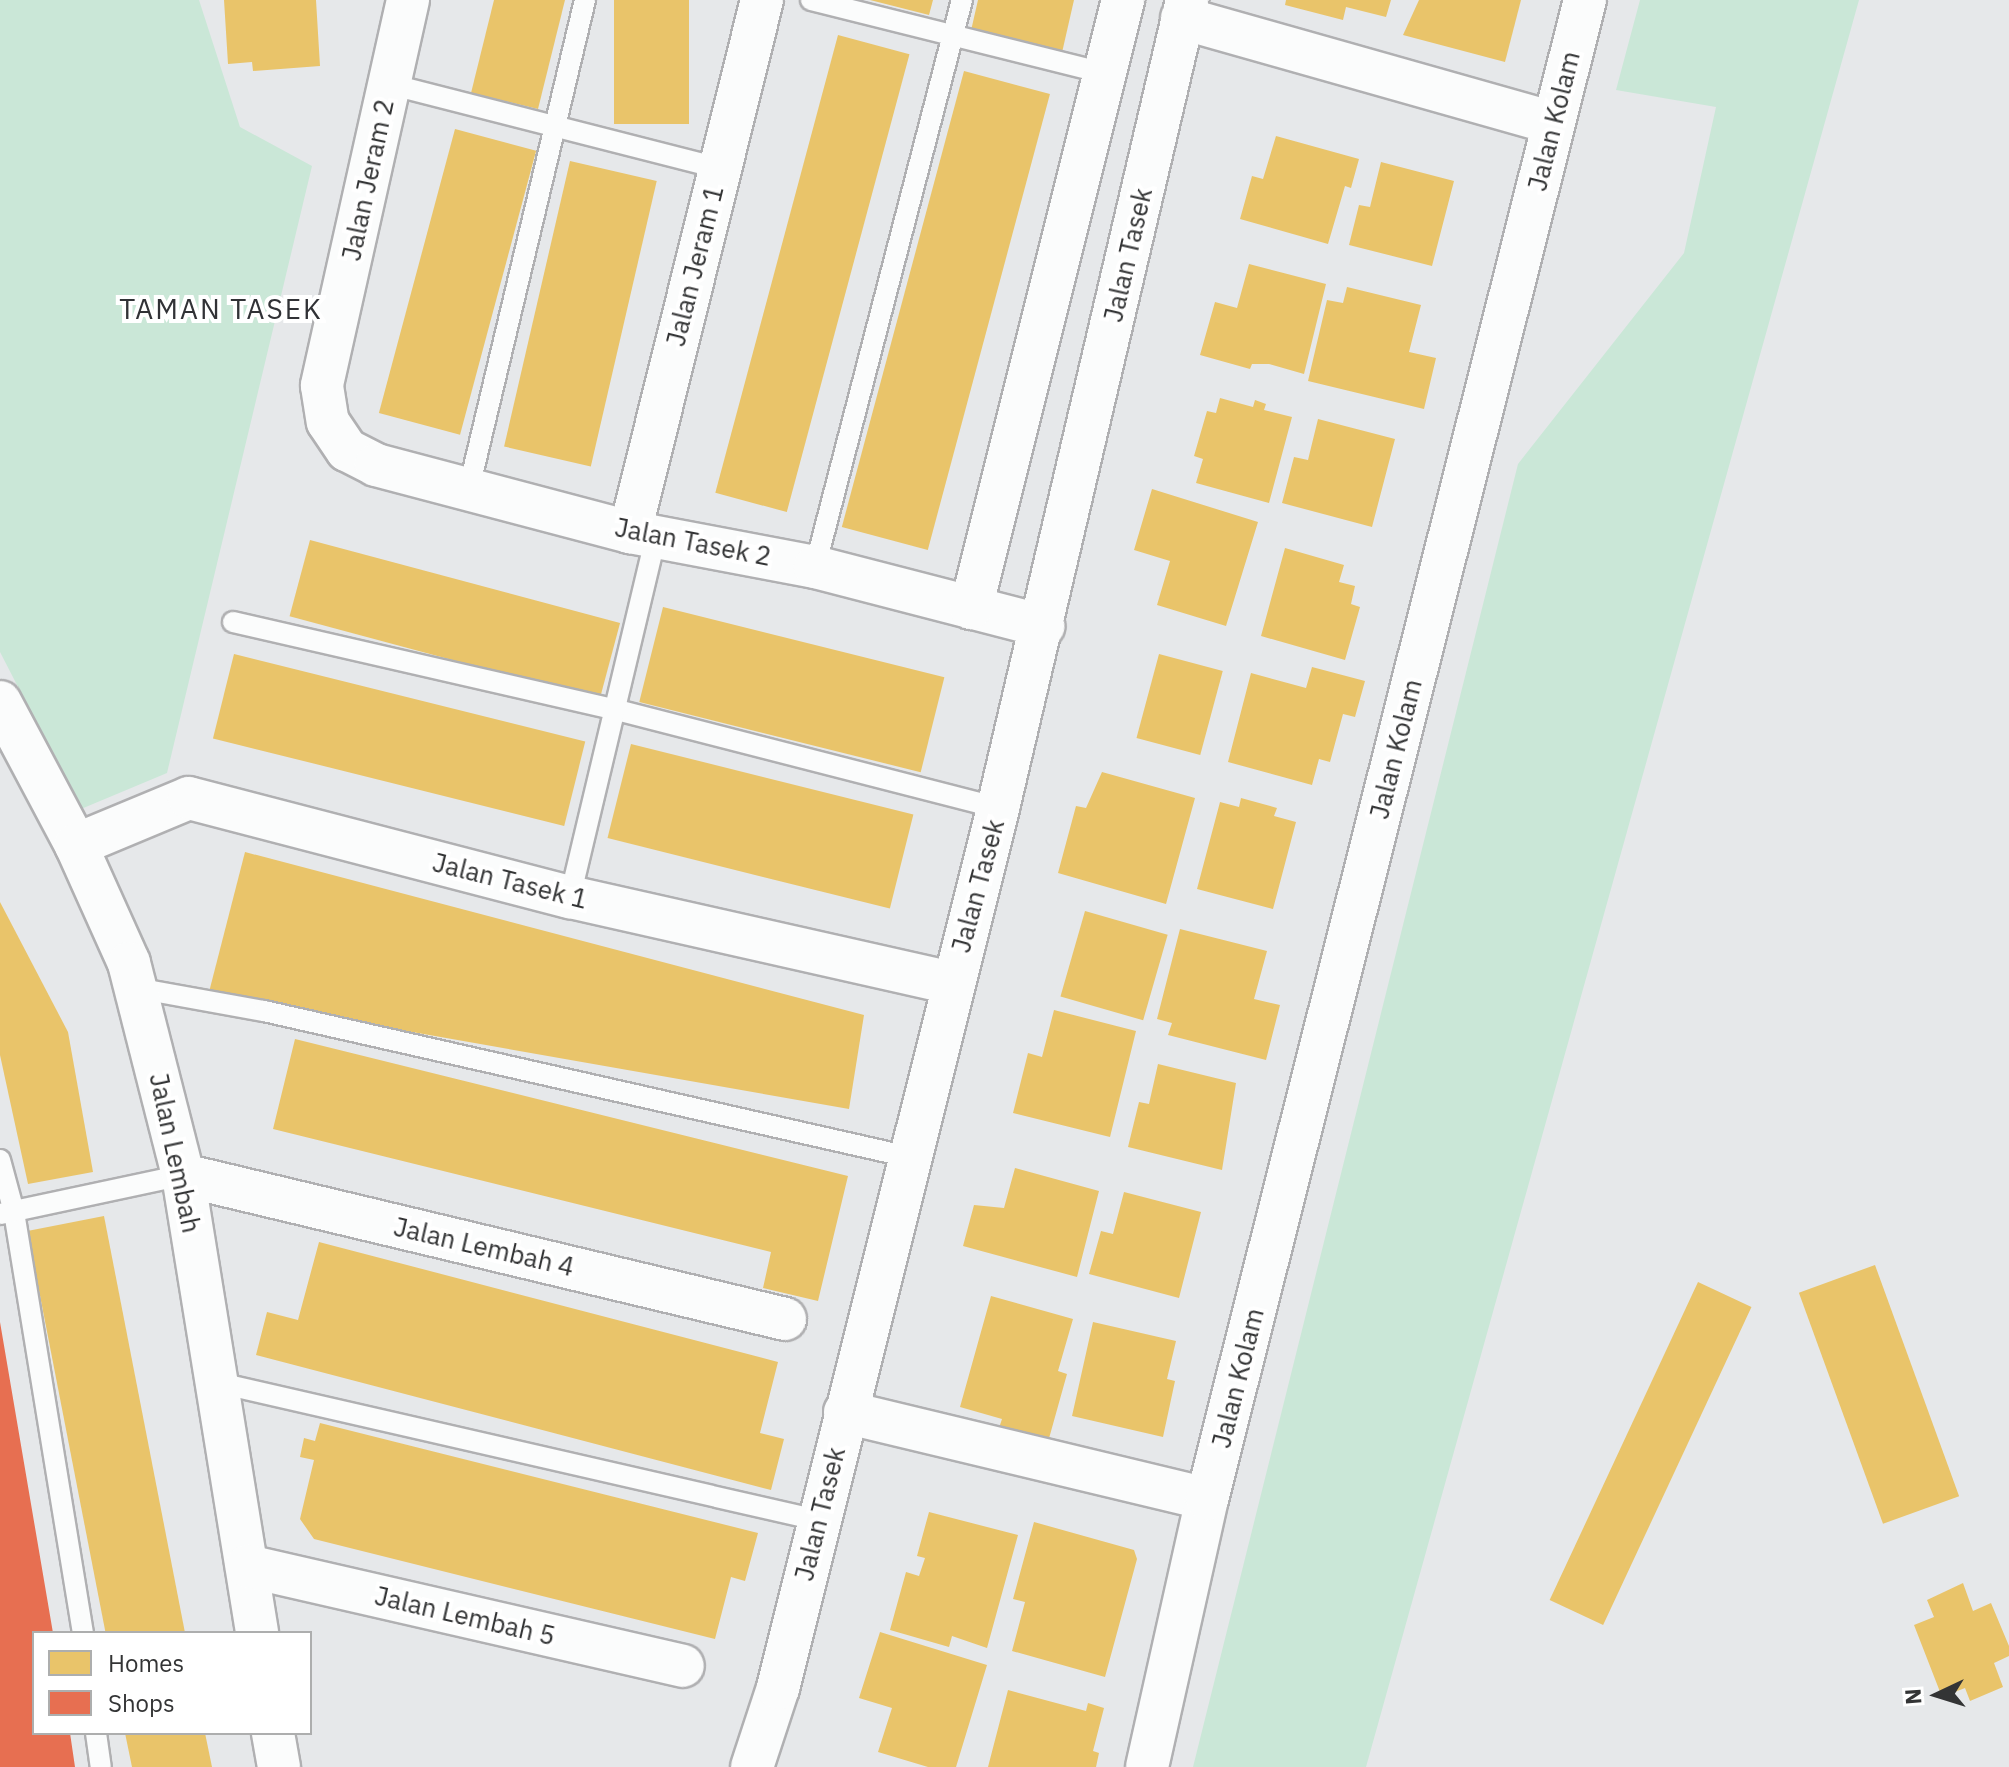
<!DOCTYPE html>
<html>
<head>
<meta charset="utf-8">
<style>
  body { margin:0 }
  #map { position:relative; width:2009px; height:1767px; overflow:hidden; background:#e6e8ea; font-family:"IBM Plex Sans",sans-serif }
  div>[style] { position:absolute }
  .green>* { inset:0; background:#cae7d7 }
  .homes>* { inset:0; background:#e9c46a; transform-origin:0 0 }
  .shops>* { inset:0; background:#e76f51 }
  .roads { filter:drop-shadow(2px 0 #b0b0b2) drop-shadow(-2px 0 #b0b0b2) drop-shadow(0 2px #b0b0b2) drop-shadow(0 -2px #b0b0b2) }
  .lane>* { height:20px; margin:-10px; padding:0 10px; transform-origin:10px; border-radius:10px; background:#fbfcfc }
  .street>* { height:42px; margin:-21px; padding:0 21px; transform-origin:21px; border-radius:21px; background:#fbfcfc }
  span { translate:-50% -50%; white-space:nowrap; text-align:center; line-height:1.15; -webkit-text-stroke:8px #fff; paint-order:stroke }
  .street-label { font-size:26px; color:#333435 }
  .neighbourhood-label { font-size:28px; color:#313236; letter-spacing:2px }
  .legend { position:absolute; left:32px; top:1631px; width:280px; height:104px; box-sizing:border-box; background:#fff; border:2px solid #adaeae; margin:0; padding:10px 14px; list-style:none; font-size:24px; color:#333435 }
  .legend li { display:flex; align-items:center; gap:16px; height:40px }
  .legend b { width:40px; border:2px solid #adaeae }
  .north { position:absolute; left:1897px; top:1655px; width:80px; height:80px; -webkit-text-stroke:6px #fff; paint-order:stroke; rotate:266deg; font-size:22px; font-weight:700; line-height:32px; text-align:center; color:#333435 }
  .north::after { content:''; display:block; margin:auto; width:28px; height:36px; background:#333435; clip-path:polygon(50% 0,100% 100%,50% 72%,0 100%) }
</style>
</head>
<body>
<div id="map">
  <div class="green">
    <i style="clip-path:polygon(0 0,199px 0,240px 127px,312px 166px,167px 773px,81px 809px,0 652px)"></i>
    <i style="clip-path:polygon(1640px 0,1859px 0,1366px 1767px,1193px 1767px,1518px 464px,1684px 253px,1716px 107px,1616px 90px)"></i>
  </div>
  <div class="homes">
    <i style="clip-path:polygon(224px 0,316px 0,320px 66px,253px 71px,252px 62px,228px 64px)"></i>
    <i style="clip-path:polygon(494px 0,565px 0,538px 109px,471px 93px)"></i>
    <i style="left:614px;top:0;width:75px;height:124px"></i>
    <i style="clip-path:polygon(870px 0,933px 0,929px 15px)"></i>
    <i style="clip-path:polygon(978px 0,1074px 0,1061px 57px,970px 35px)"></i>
    <i style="clip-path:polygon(1286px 0,1391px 0,1386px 17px,1346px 7px,1343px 20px,1285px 5px)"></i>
    <i style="clip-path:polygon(1419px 0,1521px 0,1505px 62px,1403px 35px)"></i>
    <i style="left:838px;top:35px;width:74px;height:474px;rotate:15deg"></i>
    <i style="left:964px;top:71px;width:89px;height:472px;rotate:15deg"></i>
    <i style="left:455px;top:129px;width:84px;height:294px;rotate:15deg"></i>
    <i style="clip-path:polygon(1276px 136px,1359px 159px,1351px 188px,1345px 186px,1328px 244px,1240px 219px,1252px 176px,1263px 179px)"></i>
    <i style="left:570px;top:161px;width:89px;height:293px;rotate:13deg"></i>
    <i style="clip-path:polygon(1381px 162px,1454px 181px,1432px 266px,1349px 245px,1359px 205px,1370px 207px)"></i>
    <i style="clip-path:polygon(1249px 264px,1326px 284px,1304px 374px,1269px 364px,1252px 364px,1250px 369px,1200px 355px,1215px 302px,1237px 308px)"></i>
    <i style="clip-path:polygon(1347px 287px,1421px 305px,1409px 352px,1436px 358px,1424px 409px,1308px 381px,1327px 300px,1343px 303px)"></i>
    <i style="clip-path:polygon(1220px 398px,1253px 407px,1255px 400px,1266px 404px,1264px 410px,1292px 417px,1269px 503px,1196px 483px,1203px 459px,1194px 456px,1207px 411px,1216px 413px)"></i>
    <i style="clip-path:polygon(1318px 419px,1395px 439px,1372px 527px,1282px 503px,1294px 457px,1308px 460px)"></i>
    <i style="clip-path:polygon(1152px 489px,1258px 522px,1226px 626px,1157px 605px,1170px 561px,1134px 550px)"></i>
    <i style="left:310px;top:540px;width:321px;height:79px;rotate:15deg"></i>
    <i style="clip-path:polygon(1285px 548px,1344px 565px,1339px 582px,1355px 586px,1351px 604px,1360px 607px,1345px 660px,1261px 636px)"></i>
    <i style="left:663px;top:607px;width:290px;height:98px;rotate:14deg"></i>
    <i style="left:234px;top:654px;width:362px;height:87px;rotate:14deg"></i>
    <i style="left:1159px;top:654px;width:66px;height:87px;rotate:15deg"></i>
    <i style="clip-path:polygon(1312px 667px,1365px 681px,1355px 717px,1343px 714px,1330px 762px,1319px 759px,1312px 785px,1228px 762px,1251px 673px,1306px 688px)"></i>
    <i style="left:631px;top:744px;width:291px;height:97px;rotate:14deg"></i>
    <i style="clip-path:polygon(1102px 772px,1195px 798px,1166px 904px,1058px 873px,1076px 806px,1086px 808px)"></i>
    <i style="clip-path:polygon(1241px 798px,1277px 808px,1274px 816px,1296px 822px,1273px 909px,1197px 889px,1220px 802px,1239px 807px)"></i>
    <i style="clip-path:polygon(245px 852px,864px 1015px,849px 1109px,208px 996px)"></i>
    <i style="clip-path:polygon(0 902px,68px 1032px,93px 1172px,28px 1184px,0 1055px)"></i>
    <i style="left:1085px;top:911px;width:86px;height:89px;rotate:16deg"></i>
    <i style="clip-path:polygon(1180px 929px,1267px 951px,1254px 999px,1280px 1005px,1266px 1060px,1168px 1035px,1172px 1023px,1157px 1019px)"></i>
    <i style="clip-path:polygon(1054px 1010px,1136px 1031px,1110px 1137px,1013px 1113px,1028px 1053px,1042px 1057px)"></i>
    <i style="clip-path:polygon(295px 1039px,848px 1176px,818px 1301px,763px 1288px,771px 1252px,273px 1129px)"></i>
    <i style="clip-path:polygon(1158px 1064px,1236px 1083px,1222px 1170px,1128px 1147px,1139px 1102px,1149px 1104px)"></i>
    <i style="clip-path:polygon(1015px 1168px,1099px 1191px,1077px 1277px,963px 1246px,974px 1205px,1004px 1208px)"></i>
    <i style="clip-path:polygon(1124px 1192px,1201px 1212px,1179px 1298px,1089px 1274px,1101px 1231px,1113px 1234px)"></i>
    <i style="left:104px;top:1216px;width:425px;height:78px;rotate:79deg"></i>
    <i style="clip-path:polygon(319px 1242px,778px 1362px,760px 1433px,784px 1439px,771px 1490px,256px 1355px,267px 1312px,298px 1320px)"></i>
    <i style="left:1875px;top:1265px;width:246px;height:81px;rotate:70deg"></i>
    <i style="left:1698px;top:1282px;width:59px;height:351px;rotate:25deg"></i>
    <i style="clip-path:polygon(991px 1296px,1073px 1319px,1058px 1371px,1067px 1374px,1048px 1442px,999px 1428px,1002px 1419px,960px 1407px)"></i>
    <i style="clip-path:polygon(1093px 1322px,1176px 1341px,1167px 1379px,1175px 1381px,1163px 1437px,1072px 1416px)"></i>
    <i style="clip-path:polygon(320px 1423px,758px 1533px,745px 1581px,731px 1577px,715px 1639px,314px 1539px,300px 1519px,314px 1460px,300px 1457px,304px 1438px,315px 1441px)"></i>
    <i style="clip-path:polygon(929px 1512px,1018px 1535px,987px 1648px,952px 1636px,949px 1647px,890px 1630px,906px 1572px,919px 1576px,925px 1558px,917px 1556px)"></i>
    <i style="clip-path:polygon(1034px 1522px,1134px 1550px,1137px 1559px,1105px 1677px,1012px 1651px,1025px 1602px,1013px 1599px)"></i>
    <i style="clip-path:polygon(1963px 1583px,1973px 1611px,1991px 1603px,2009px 1646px,2009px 1656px,1994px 1663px,2003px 1687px,1970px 1701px,1965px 1688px,1942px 1697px,1914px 1625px,1934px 1617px,1927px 1600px)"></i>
    <i style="clip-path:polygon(880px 1632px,987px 1665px,956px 1767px,928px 1767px,878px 1752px,892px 1708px,859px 1698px)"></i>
    <i style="clip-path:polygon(1008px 1690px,1086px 1711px,1088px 1703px,1104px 1708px,1093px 1751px,1099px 1753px,1096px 1767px,988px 1767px)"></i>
    <i style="clip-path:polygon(125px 1733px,205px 1733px,212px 1767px,132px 1767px)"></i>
  </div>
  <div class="shops">
    <i style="clip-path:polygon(0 1322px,53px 1633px,34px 1633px,34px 1733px,70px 1733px,75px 1767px,0 1767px)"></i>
  </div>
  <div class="roads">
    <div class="lane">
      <i style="left:811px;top:0;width:301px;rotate:14deg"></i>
      <i style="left:389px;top:84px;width:341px;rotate:14.3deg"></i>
      <i style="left:469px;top:488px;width:502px;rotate:-76.63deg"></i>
      <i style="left:815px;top:567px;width:586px;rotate:-75.47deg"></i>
      <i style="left:233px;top:622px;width:394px;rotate:12.9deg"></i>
      <i style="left:617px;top:710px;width:393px;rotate:14.4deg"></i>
      <i style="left:570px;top:897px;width:372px;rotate:-76.6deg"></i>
      <i style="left:136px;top:988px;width:130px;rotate:10.2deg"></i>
      <i style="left:264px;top:1011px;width:661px;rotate:12.75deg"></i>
      <i style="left:0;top:1160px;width:54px;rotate:74.9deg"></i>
      <i style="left:14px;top:1212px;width:427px;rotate:80.7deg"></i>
      <i style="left:0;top:1214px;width:187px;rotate:-12deg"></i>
      <i style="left:215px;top:1382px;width:618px;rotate:12.91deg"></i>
      <i style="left:96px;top:1733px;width:34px;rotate:82deg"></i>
    </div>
    <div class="street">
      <i style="left:408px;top:0;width:395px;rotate:102.6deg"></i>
      <i style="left:322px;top:386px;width:36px;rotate:81deg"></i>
      <i style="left:328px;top:422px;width:34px;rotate:56deg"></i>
      <i style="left:347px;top:450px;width:33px;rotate:27deg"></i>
      <i style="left:376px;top:465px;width:263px;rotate:14.8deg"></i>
      <i style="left:630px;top:532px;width:188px;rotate:10.7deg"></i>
      <i style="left:815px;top:567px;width:236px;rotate:14.5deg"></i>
      <i style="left:1182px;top:18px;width:386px;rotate:15.8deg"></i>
      <i style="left:630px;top:532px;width:548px;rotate:-76.07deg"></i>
      <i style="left:971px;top:608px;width:627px;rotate:-75.96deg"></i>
      <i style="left:0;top:702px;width:162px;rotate:62deg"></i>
      <i style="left:76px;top:845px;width:129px;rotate:65.8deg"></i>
      <i style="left:129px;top:963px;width:219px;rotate:75.7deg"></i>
      <i style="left:183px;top:1175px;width:464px;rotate:80.8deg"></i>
      <i style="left:76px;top:845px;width:122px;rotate:-22.6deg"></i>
      <i style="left:189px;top:798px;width:394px;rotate:14.6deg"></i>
      <i style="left:570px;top:897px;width:392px;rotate:12.7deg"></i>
      <i style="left:183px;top:1175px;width:619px;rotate:13.45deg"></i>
      <i style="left:845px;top:1412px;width:372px;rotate:13.5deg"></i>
      <i style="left:247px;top:1566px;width:447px;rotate:12.9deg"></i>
      <i style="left:273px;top:1733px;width:35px;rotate:80deg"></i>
      <i style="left:752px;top:1767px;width:83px;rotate:-71.8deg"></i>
      <i style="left:778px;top:1688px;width:907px;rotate:-75.96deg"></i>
      <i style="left:998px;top:808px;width:830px;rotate:-76.83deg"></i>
      <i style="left:1147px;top:1767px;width:275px;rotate:-77.4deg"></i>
      <i style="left:1207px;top:1499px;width:1546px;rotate:-75.85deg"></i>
    </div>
  </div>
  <div class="street-label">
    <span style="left:1554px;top:121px;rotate:-76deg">Jalan Kolam</span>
    <span style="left:368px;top:180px;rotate:-78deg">Jalan Jeram 2</span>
    <span style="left:1128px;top:255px;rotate:-77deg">Jalan Tasek</span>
    <span style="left:695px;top:266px;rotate:-76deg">Jalan Jeram 1</span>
    <span style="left:693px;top:542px;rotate:11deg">Jalan Tasek 2</span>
    <span style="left:1396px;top:749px;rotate:-76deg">Jalan Kolam</span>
    <span style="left:510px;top:881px;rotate:14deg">Jalan Tasek 1</span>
    <span style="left:978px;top:886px;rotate:-75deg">Jalan Tasek</span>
    <span style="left:175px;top:1153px;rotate:78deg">Jalan Lembah</span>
    <span style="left:484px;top:1247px;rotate:13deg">Jalan Lembah 4</span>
    <span style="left:1238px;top:1378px;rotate:-76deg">Jalan Kolam</span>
    <span style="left:820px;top:1514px;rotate:-76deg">Jalan Tasek</span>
    <span style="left:465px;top:1616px;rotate:13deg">Jalan Lembah 5</span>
  </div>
  <div class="neighbourhood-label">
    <span style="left:221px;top:309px">TAMAN TASEK</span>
  </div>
  <ul class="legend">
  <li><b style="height:22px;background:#e9c46a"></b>Homes</li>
  <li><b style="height:22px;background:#e76f51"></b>Shops</li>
  </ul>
  <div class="north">N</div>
</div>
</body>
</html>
